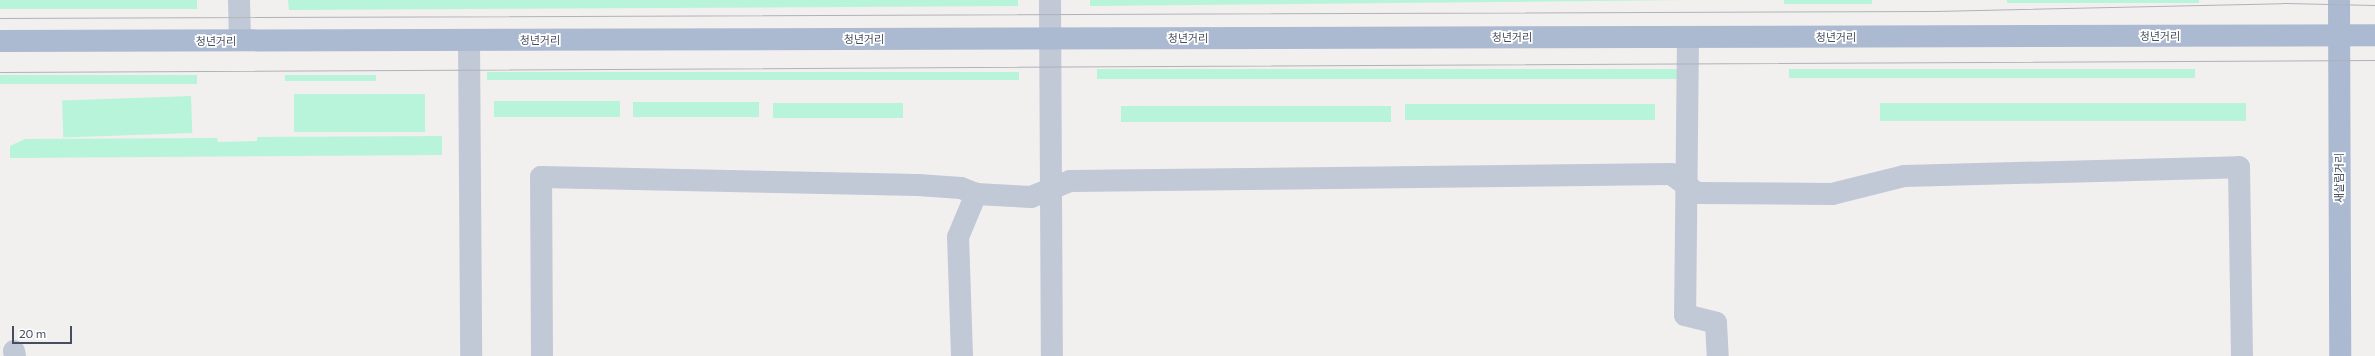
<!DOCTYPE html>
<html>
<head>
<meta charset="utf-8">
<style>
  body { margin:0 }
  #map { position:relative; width:2375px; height:356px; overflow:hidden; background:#f2efef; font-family:Commissioner,"Noto Sans KR",sans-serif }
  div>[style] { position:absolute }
  .green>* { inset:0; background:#b8f4d9; transform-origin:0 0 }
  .minor>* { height:22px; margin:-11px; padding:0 11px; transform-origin:11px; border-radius:11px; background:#c1c8d6 }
  .major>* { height:22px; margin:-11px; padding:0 11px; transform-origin:11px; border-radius:11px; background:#abb9d1 }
  .tram>* { height:1px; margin:-0.5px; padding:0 0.5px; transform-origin:0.5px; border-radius:0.5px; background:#b0b2ba }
  span { translate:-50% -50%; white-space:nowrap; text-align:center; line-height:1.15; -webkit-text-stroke:3.5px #fff; paint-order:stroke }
  .street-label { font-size:11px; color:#454e5f }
  .scale { position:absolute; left:12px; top:326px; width:60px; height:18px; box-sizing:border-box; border:2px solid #454e5f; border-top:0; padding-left:5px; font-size:12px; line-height:14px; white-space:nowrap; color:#454e5f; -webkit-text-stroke:3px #fff; paint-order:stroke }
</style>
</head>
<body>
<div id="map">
  <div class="green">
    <i style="left:0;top:0;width:197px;height:9px"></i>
    <i style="clip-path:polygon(288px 0,1018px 0,1018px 6px,289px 10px)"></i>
    <i style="clip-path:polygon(1090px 0,1688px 0,1090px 6px)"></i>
    <i style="left:1784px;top:0;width:88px;height:4px"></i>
    <i style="left:2007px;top:0;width:192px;height:3px"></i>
    <i style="left:1685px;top:69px;width:10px;height:588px;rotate:90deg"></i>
    <i style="left:1789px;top:69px;width:406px;height:9px"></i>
    <i style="left:1019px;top:72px;width:8px;height:532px;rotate:90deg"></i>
    <i style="left:197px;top:75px;width:9px;height:197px;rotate:90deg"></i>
    <i style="left:285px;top:75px;width:91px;height:6px"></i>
    <i style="left:425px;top:94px;width:38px;height:131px;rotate:90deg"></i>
    <i style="left:191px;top:96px;width:37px;height:129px;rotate:88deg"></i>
    <i style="left:494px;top:101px;width:126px;height:16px"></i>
    <i style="left:633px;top:102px;width:126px;height:15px"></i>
    <i style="left:773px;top:103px;width:130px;height:15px"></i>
    <i style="left:1880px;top:103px;width:366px;height:18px"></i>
    <i style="left:1655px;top:104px;width:16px;height:250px;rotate:90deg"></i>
    <i style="left:1391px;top:106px;width:16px;height:270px;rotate:90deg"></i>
    <i style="clip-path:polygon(442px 136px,442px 155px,10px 158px,10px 146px,25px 139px,217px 138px,218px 142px,257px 141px,257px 137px)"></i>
  </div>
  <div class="minor">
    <i style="left:239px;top:0;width:40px;rotate:88.6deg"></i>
    <i style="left:1050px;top:0;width:356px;rotate:89.7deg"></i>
    <i style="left:1688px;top:37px;width:278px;rotate:90.6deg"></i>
    <i style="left:1685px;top:315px;width:32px;rotate:14deg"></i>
    <i style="left:1716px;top:323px;width:33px;rotate:87deg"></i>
    <i style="left:469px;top:40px;width:316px;rotate:89.6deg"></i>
    <i style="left:14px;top:351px;width:5px;rotate:79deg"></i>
    <i style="left:542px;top:356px;width:179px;rotate:-90.3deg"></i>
    <i style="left:541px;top:177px;width:377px;rotate:1.2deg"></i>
    <i style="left:918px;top:185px;width:43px;rotate:4deg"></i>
    <i style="left:961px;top:188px;width:16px;rotate:22deg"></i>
    <i style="left:976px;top:194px;width:55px;rotate:3.1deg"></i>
    <i style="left:1031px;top:197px;width:42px;rotate:-22.3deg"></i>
    <i style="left:1070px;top:181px;width:601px;rotate:-0.67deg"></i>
    <i style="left:1671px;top:174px;width:32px;rotate:36deg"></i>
    <i style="left:1697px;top:193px;width:135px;rotate:0.4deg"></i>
    <i style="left:1832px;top:194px;width:74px;rotate:-14deg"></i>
    <i style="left:1904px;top:176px;width:335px;rotate:-1.5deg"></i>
    <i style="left:2239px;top:167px;width:189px;rotate:89.1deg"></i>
    <i style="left:962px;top:356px;width:119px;rotate:-91.9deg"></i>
    <i style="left:958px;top:237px;width:47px;rotate:-67.3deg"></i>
  </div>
  <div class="major">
    <i style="left:2339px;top:0;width:356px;rotate:89.8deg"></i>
    <i style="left:0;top:41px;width:2375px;rotate:-0.14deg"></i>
  </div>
  <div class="tram">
    <i style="left:0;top:18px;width:1935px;rotate:-0.21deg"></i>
    <i style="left:1935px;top:11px;width:347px;rotate:-1.3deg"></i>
    <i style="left:2282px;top:3px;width:93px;rotate:1.2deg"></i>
    <i style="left:0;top:72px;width:2375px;rotate:-0.29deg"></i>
  </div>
  <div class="street-label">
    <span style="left:2160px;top:36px">청년거리</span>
    <span style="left:1512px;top:37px">청년거리</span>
    <span style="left:1836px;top:37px">청년거리</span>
    <span style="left:1188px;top:38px">청년거리</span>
    <span style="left:864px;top:39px">청년거리</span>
    <span style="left:540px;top:40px">청년거리</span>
    <span style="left:216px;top:41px">청년거리</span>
    <span style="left:2339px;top:178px;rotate:-90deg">새살림거리</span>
  </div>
  <div class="scale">20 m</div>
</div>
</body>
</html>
